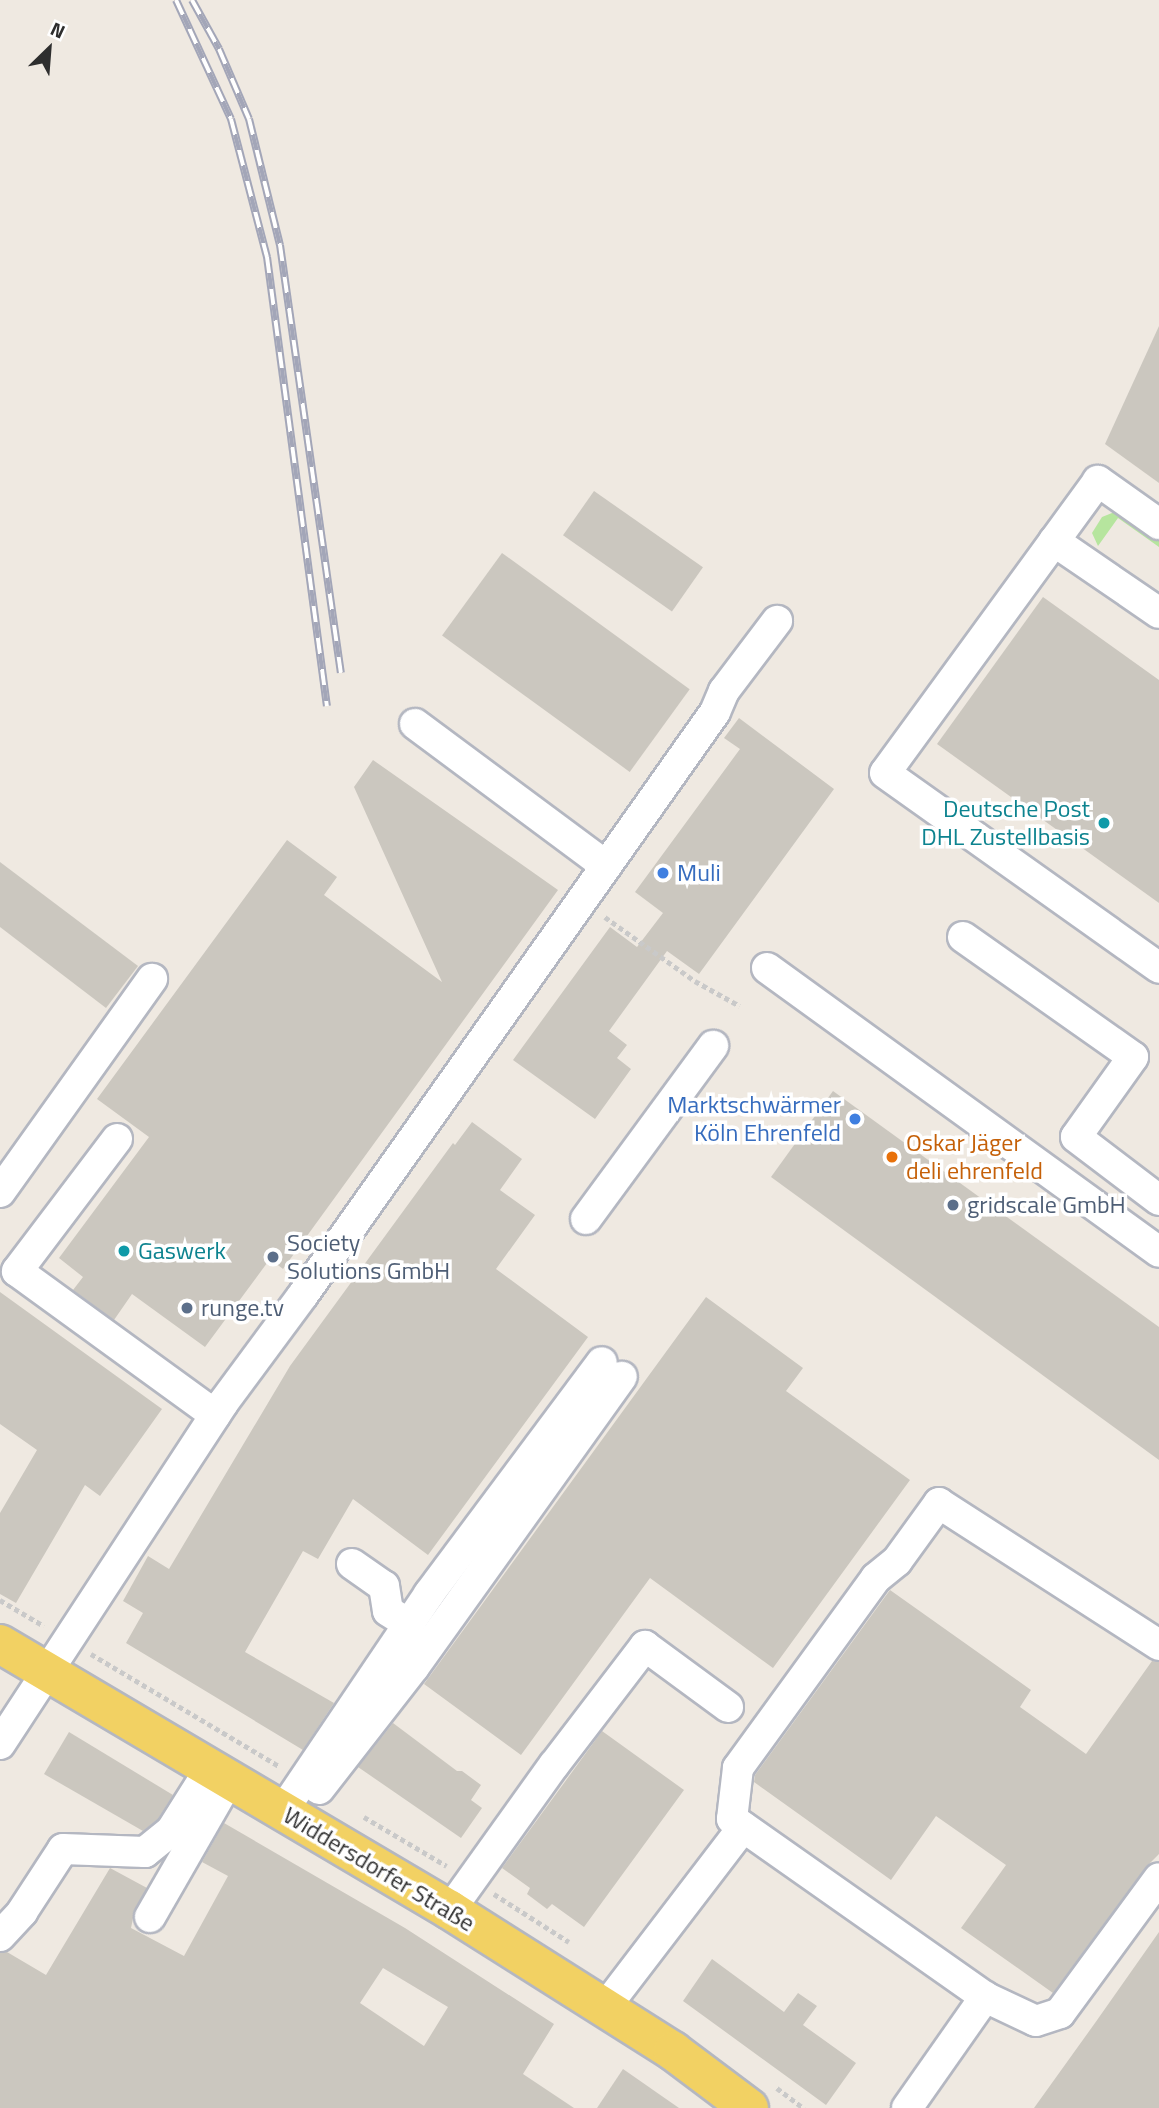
<!DOCTYPE html>
<html>
<head>
<meta charset="utf-8">
<style>
  body { margin:0 }
  #map { position:relative; width:1159px; height:2108px; overflow:hidden; background:#efe9e1; font-family:"Titillium Web",sans-serif }
  div>[style] { position:absolute }
  .green>* { inset:0; background:#b6e59e }
  .building>* { inset:0; background:#cbc7bf; transform-origin:0 0 }
  .path>* { height:4.5px; margin-top:-2.25px; transform-origin:0; background:repeating-linear-gradient(90deg,#c9c9c9 0 5px,transparent 0 8.5px) }
  .roads { filter:drop-shadow(2px 0 #b4b7c1) drop-shadow(-2px 0 #b4b7c1) drop-shadow(0 2px #b4b7c1) drop-shadow(0 -2px #b4b7c1) }
  .minor>* { height:30px; margin:-15px; padding:0 15px; transform-origin:15px; border-radius:15px; background:#fff }
  .major>* { height:38px; margin:-19px; padding:0 19px; transform-origin:19px; border-radius:19px; background:#f2d163 }
  .rail>* { height:8px; margin-top:-4px; transform-origin:0; background:repeating-linear-gradient(90deg,#fff 0 16px,#a3a6b8 0 32px); box-sizing:border-box; border-block:2px solid #a3a6b8 }
  .dots>* { width:19px; height:19px; translate:-50% -50%; box-sizing:border-box; border:4px solid #fff; border-radius:50% }
  span { translate:-50% -50%; white-space:nowrap; text-align:center; line-height:1.15; -webkit-text-stroke:7px #fff; paint-order:stroke }
  .culture-label { font-size:24px; color:#0d838f }
  .right { translate:-100% -50%; text-align:right }
  .left { translate:0 -50%; text-align:left }
  .shop-label { font-size:24px; color:#366cbe }
  .food-label { font-size:24px; color:#c56008 }
  .service-label { font-size:24px; color:#4e5e75 }
  .street-label { font-size:24px; color:#2e2e2e }
  .north { position:absolute; left:14px; top:14px; width:70px; height:70px; -webkit-text-stroke:5px #fff; paint-order:stroke; rotate:25deg; font-size:19px; font-weight:700; line-height:28px; text-align:center; color:#2e2e2e }
  .north::after { content:''; display:block; margin:auto; width:24px; height:32px; background:#2e2e2e; clip-path:polygon(50% 0,100% 100%,50% 72%,0 100%) }
</style>
</head>
<body>
<div id="map">
  <div class="green">
    <i style="clip-path:polygon(1117px 511px,1159px 532px,1159px 547px,1118px 518px,1098px 546px,1092px 533px,1102px 517px)"></i>
  </div>
  <div class="building">
    <i style="clip-path:polygon(1159px 326px,1159px 483px,1105px 444px)"></i>
    <i style="left:594px;top:491px;width:133px;height:54px;rotate:35deg"></i>
    <i style="left:502px;top:553px;width:232px;height:102px;rotate:36deg"></i>
    <i style="clip-path:polygon(1043px 597px,1159px 680px,1159px 903px,937px 744px)"></i>
    <i style="clip-path:polygon(739px 718px,834px 789px,699px 974px,667px 951px,609px 1031px,627px 1045px,617px 1058px,631px 1069px,595px 1119px,513px 1060px,610px 927px,637px 947px,663px 913px,635px 892px,740px 749px,724px 738px)"></i>
    <i style="clip-path:polygon(373px 760px,558px 890px,283px 1269px,270px 1259px,205px 1347px,132px 1294px,114px 1320px,73px 1290px,83px 1277px,59px 1258px,149px 1137px,97px 1099px,287px 840px,337px 877px,324px 895px,442px 982px,354px 787px)"></i>
    <i style="clip-path:polygon(0 862px,138px 966px,106px 1008px,0 927px)"></i>
    <i style="clip-path:polygon(833px 1091px,1159px 1327px,1159px 1460px,771px 1177px)"></i>
    <i style="clip-path:polygon(472px 1122px,522px 1159px,500px 1190px,535px 1215px,496px 1269px,588px 1337px,428px 1555px,353px 1499px,318px 1559px,303px 1551px,245px 1652px,334px 1703px,303px 1750px,126px 1643px,143px 1613px,123px 1601px,148px 1556px,169px 1569px,290px 1366px,453px 1143px,455px 1145px)"></i>
    <i style="clip-path:polygon(0 1292px,162px 1409px,100px 1496px,85px 1485px,16px 1603px,0 1594px,0 1513px,37px 1450px,0 1424px)"></i>
    <i style="clip-path:polygon(706px 1297px,803px 1368px,786px 1391px,910px 1480px,773px 1668px,650px 1578px,521px 1755px,424px 1684px)"></i>
    <i style="clip-path:polygon(890px 1590px,1031px 1690px,1020px 1707px,1086px 1754px,1152px 1661px,1159px 1662px,1159px 1854px,1145px 1868px,1053px 1993px,961px 1928px,1006px 1865px,936px 1816px,891px 1880px,754px 1782px,755px 1775px)"></i>
    <i style="clip-path:polygon(393px 1723px,457px 1771px,462px 1771px,481px 1785px,471px 1800px,482px 1808px,461px 1838px,358px 1767px)"></i>
    <i style="clip-path:polygon(602px 1731px,684px 1790px,584px 1927px,552px 1904px,547px 1909px,527px 1894px,530px 1888px,502px 1868px)"></i>
    <i style="clip-path:polygon(69px 1732px,173px 1795px,158px 1819px,143px 1831px,44px 1774px)"></i>
    <i style="clip-path:polygon(evenodd,224px 1823px,405px 1928px,554px 2024px,523px 2074px,574px 2108px,0 2108px,0 1953px,7px 1952px,46px 1975px,110px 1868px,147px 1888px,135px 1909px,131px 1928px,184px 1956px,228px 1876px,202px 1862px,224px 1823px,383px 1968px,448px 2007px,424px 2046px,360px 2003px,383px 1968px)"></i>
    <i style="clip-path:polygon(1159px 1932px,1159px 2108px,1034px 2108px,1095px 2023px)"></i>
    <i style="clip-path:polygon(712px 1959px,784px 2012px,798px 1993px,817px 2006px,803px 2025px,856px 2063px,826px 2105px,683px 2001px)"></i>
    <i style="clip-path:polygon(623px 2069px,679px 2108px,597px 2108px)"></i>
  </div>
  <div class="path">
    <i style="left:605px;top:917px;width:110px;rotate:35.4deg"></i>
    <i style="left:695px;top:981px;width:51px;rotate:29.1deg"></i>
    <i style="left:0;top:1600px;width:51px;rotate:30.6deg"></i>
    <i style="left:91px;top:1654px;width:219px;rotate:30.8deg"></i>
    <i style="left:364px;top:1817px;width:96px;rotate:30.6deg"></i>
    <i style="left:494px;top:1894px;width:89px;rotate:32.6deg"></i>
    <i style="left:777px;top:2088px;width:34px;rotate:37deg"></i>
  </div>
  <div class="roads">
    <div class="minor">
      <i style="left:1159px;top:524px;width:75px;rotate:-144.8deg"></i>
      <i style="left:1098px;top:481px;width:361px;rotate:126.1deg"></i>
      <i style="left:885px;top:773px;width:336px;rotate:35.4deg"></i>
      <i style="left:1054px;top:541px;width:127px;rotate:34.4deg"></i>
      <i style="left:415px;top:724px;width:238px;rotate:36.6deg"></i>
      <i style="left:963px;top:937px;width:208px;rotate:35.2deg"></i>
      <i style="left:1133px;top:1057px;width:98px;rotate:125.5deg"></i>
      <i style="left:1076px;top:1137px;width:104px;rotate:37.2deg"></i>
      <i style="left:767px;top:968px;width:484px;rotate:35.9deg"></i>
      <i style="left:117px;top:1139px;width:166px;rotate:127.1deg"></i>
      <i style="left:17px;top:1271px;width:245px;rotate:36deg"></i>
      <i style="left:0;top:1192px;width:262px;rotate:-54.5deg"></i>
      <i style="left:586px;top:1219px;width:215px;rotate:-53.7deg"></i>
      <i style="left:352px;top:1564px;width:39px;rotate:35deg"></i>
      <i style="left:384px;top:1586px;width:25px;rotate:81deg"></i>
      <i style="left:388px;top:1611px;width:25px;rotate:32deg"></i>
      <i style="left:1159px;top:1645px;width:262px;rotate:-147.2deg"></i>
      <i style="left:939px;top:1503px;width:72px;rotate:125.9deg"></i>
      <i style="left:897px;top:1561px;width:27px;rotate:141deg"></i>
      <i style="left:876px;top:1578px;width:235px;rotate:126deg"></i>
      <i style="left:738px;top:1768px;width:51px;rotate:96.7deg"></i>
      <i style="left:732px;top:1819px;width:309px;rotate:35.1deg"></i>
      <i style="left:985px;top:1997px;width:56px;rotate:25.2deg"></i>
      <i style="left:1036px;top:2021px;width:25px;rotate:-18deg"></i>
      <i style="left:1060px;top:2013px;width:167px;rotate:-53.7deg"></i>
      <i style="left:0;top:1744px;width:407px;rotate:-56.8deg"></i>
      <i style="left:223px;top:1403px;width:134px;rotate:-53.5deg"></i>
      <i style="left:303px;top:1295px;width:714px;rotate:-54.75deg"></i>
      <i style="left:715px;top:712px;width:23px;rotate:-67deg"></i>
      <i style="left:724px;top:691px;width:88px;rotate:-52.9deg"></i>
      <i style="left:319px;top:1789px;width:155px;rotate:-52.1deg"></i>
      <i style="left:414px;top:1667px;width:357px;rotate:-54.4deg"></i>
      <i style="left:282px;top:1812px;width:263px;rotate:-56deg"></i>
      <i style="left:429px;top:1594px;width:289px;rotate:-53.3deg"></i>
      <i style="left:450px;top:1910px;width:178px;rotate:-54.4deg"></i>
      <i style="left:554px;top:1765px;width:150px;rotate:-52.6deg"></i>
      <i style="left:645px;top:1646px;width:103px;rotate:36.3deg"></i>
      <i style="left:150px;top:1917px;width:155px;rotate:-60.1deg"></i>
      <i style="left:0;top:1936px;width:33px;rotate:-47deg"></i>
      <i style="left:22px;top:1912px;width:75px;rotate:-56.9deg"></i>
      <i style="left:63px;top:1849px;width:82px;rotate:2.1deg"></i>
      <i style="left:145px;top:1852px;width:33px;rotate:-39deg"></i>
      <i style="left:171px;top:1831px;width:73px;rotate:-57.8deg"></i>
      <i style="left:604px;top:2009px;width:229px;rotate:-52.6deg"></i>
      <i style="left:907px;top:2108px;width:136px;rotate:-54.9deg"></i>
    </div>
    <div class="major">
      <i style="left:0;top:1644px;width:523px;rotate:30.59deg"></i>
      <i style="left:450px;top:1910px;width:264px;rotate:32.3deg"></i>
      <i style="left:673px;top:2051px;width:95px;rotate:36.9deg"></i>
    </div>
  </div>
  <div class="rail">
    <i style="left:176px;top:0;width:131px;rotate:65.2deg"></i>
    <i style="left:231px;top:119px;width:143px;rotate:75.4deg"></i>
    <i style="left:267px;top:257px;width:453px;rotate:82.4deg"></i>
    <i style="left:192px;top:0;width:56px;rotate:61.1deg"></i>
    <i style="left:219px;top:49px;width:76px;rotate:66.8deg"></i>
    <i style="left:249px;top:119px;width:130px;rotate:76.2deg"></i>
    <i style="left:280px;top:245px;width:432px;rotate:81.9deg"></i>
  </div>
  <div class="dots">
    <i style="left:1104px;top:823px;background:#0f9aa8"></i>
    <i style="left:663px;top:873px;background:#3f7fe0"></i>
    <i style="left:855px;top:1119px;background:#3f7fe0"></i>
    <i style="left:892px;top:1157px;background:#e8710a"></i>
    <i style="left:953px;top:1205px;background:#5c6f8a"></i>
    <i style="left:124px;top:1251px;background:#0f9aa8"></i>
    <i style="left:273px;top:1257px;background:#5c6f8a"></i>
    <i style="left:187px;top:1308px;background:#5c6f8a"></i>
  </div>
  <div class="culture-label">
    <span class="right" style="left:1090px;top:823px">Deutsche Post<br>DHL Zustellbasis</span>
    <span class="left" style="left:138px;top:1251px">Gaswerk</span>
  </div>
  <div class="shop-label">
    <span class="left" style="left:677px;top:873px">Muli</span>
    <span class="right" style="left:841px;top:1119px">Marktschwärmer<br>Köln Ehrenfeld</span>
  </div>
  <div class="food-label">
    <span class="left" style="left:906px;top:1157px">Oskar Jäger<br>deli ehrenfeld</span>
  </div>
  <div class="service-label">
    <span class="left" style="left:967px;top:1205px">gridscale GmbH</span>
    <span class="left" style="left:287px;top:1257px">Society<br>Solutions GmbH</span>
    <span class="left" style="left:201px;top:1308px">runge.tv</span>
  </div>
  <div class="street-label">
    <span style="left:379px;top:1869px;rotate:31deg">Widdersdorfer Straße</span>
  </div>
  <div class="north">N</div>
</div>
</body>
</html>
